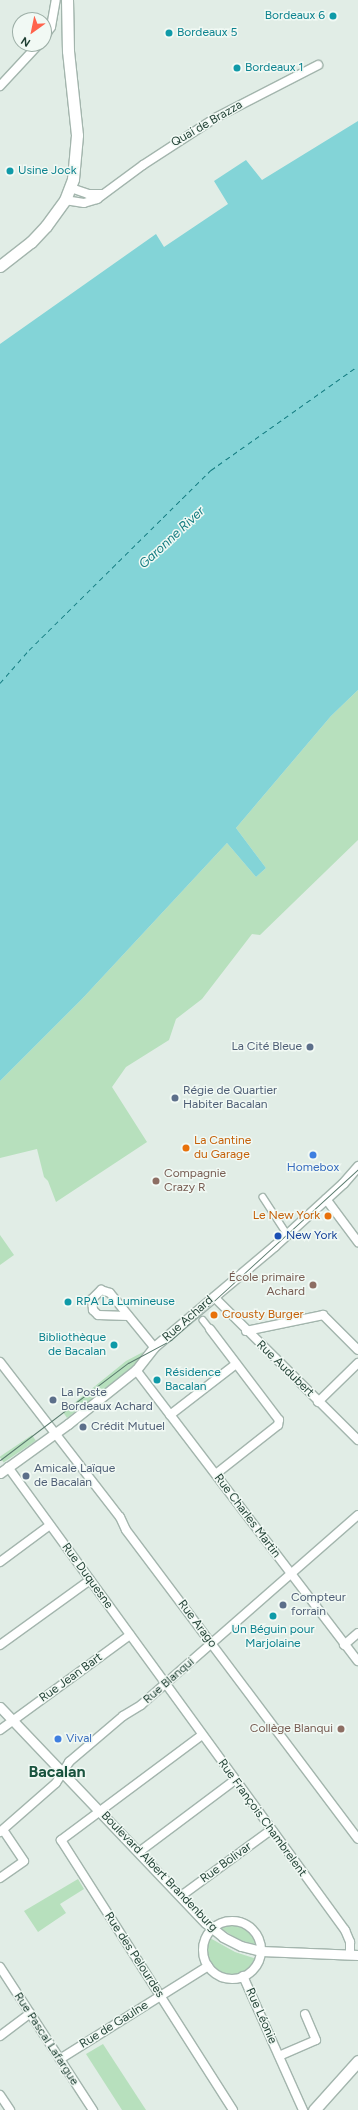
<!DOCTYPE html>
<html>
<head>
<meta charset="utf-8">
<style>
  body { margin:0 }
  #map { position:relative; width:358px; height:2110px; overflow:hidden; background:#e1ede6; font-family:Figtree,sans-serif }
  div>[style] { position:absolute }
  .green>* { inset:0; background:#b7e0bd; transform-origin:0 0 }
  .water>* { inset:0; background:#83d4d7 }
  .ferry>* { height:1px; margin-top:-0.5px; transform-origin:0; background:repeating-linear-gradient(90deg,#147c81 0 5px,transparent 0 9px) }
  .roads { filter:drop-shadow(1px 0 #a3b5ad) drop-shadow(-1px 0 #a3b5ad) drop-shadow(0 1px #a3b5ad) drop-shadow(0 -1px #a3b5ad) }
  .pedestrian>* { height:5.5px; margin:-2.75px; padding:0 2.75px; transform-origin:2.75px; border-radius:2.75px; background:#fff }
  .minor>* { height:8px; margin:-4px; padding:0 4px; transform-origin:4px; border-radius:4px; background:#fff }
  .minor>.ring { margin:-4px; padding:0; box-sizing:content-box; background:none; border:8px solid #fff; border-radius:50% }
  .tertiary>* { height:9px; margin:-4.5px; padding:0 4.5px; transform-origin:4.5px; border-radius:4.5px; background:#fff }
  .secondary>* { height:11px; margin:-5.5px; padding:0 5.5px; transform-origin:5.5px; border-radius:5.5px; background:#fff }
  .tram>* { height:1px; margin:-0.5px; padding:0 0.5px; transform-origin:0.5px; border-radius:0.5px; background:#5a7b6e }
  .dots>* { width:11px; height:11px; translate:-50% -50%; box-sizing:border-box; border:2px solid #f1f9f4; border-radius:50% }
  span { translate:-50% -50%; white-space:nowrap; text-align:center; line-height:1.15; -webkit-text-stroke:3px #f1f9f4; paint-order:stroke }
  .culture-label { font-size:12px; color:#0d838f }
  .right { translate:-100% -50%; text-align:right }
  .left { translate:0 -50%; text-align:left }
  .street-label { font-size:12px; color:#1f3f33 }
  .service-label { font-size:12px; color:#4e5e75 }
  .food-label { font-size:12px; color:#c56008 }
  .shop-label { font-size:12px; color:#366cbe }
  .education-label { font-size:12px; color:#785e54 }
  .transit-label { font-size:12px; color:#164399 }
  .water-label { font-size:13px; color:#147c81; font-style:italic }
  .district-label { font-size:16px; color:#19533e; font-weight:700 }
  .north { position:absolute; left:12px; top:12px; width:40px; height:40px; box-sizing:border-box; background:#f1f9f4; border:1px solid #9dafa7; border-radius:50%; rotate:213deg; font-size:11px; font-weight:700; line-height:16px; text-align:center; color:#1f3f33 }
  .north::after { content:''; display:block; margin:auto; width:14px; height:18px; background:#ff634c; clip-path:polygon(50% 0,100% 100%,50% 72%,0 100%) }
</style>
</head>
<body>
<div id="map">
  <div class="green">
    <i style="clip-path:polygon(358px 690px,358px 840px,260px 935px,252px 934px,202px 999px,176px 1019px,169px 1040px,126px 1067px,112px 1087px,147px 1142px,56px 1202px,48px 1181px,44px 1177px,37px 1149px,0 1158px,0 1081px,82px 999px,227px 843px,256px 877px,266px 868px,236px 828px,331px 716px)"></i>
    <i style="clip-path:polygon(0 1235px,14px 1255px,0 1265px)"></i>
    <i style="clip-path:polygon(143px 1352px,139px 1363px,67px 1418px,63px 1412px,126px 1361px)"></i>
    <i style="left:32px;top:1435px;width:7px;height:39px;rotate:56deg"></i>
    <i style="clip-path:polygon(78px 1879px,84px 1889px,60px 1904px,66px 1913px,38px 1932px,24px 1911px)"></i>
    <i style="clip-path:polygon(228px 1923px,247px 1930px,258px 1945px,239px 1940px,219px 1927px)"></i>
    <i style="clip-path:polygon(210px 1938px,235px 1952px,257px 1959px,244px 1974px,233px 1976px,221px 1973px,208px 1962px,207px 1951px)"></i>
    <i style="clip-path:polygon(103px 2044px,146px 2110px,122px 2110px,86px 2054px)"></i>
  </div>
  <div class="water">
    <i style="clip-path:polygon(358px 121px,358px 690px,331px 716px,236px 828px,266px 868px,256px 877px,227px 843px,82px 999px,0 1081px,0 344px,156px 234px,164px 247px,228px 204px,214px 181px,246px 160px,262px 180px)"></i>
  </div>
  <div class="ferry">
    <i style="left:0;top:683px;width:44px;rotate:-48.7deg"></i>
    <i style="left:29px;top:650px;width:256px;rotate:-44.7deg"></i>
    <i style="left:211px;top:470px;width:180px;rotate:-35.3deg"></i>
  </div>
  <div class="roads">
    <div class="pedestrian">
      <i style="left:263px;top:1197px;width:44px;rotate:57deg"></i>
      <i style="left:203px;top:1320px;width:11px;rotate:52deg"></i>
    </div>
    <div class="minor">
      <i style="left:44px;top:38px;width:13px;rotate:-58deg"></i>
      <i style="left:51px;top:27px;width:27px;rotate:-80deg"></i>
      <i style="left:0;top:86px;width:57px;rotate:-47.1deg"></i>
      <i style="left:71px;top:188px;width:18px;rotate:19deg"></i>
      <i style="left:88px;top:194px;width:14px"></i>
      <i style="left:65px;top:200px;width:19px;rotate:9deg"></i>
      <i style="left:84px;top:203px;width:14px;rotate:-17deg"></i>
      <i style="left:97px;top:199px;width:57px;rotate:-36.5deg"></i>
      <i style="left:143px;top:165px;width:86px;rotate:-33.1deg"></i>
      <i style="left:215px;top:118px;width:116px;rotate:-27.2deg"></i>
      <i style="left:326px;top:1199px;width:54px;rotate:53.3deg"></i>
      <i style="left:214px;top:1297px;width:203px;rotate:44.8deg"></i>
      <i style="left:128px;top:1316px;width:30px;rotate:-178deg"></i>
      <i style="left:98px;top:1315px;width:7px;rotate:-135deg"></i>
      <i style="left:93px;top:1310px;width:11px;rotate:-95deg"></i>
      <i style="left:92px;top:1299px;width:13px;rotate:-45deg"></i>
      <i style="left:101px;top:1290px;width:9px;rotate:18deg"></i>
      <i style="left:110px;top:1293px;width:70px;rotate:50.8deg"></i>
      <i style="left:210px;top:1329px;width:114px;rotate:52.8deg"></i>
      <i style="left:279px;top:1420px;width:5px;rotate:101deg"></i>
      <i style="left:278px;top:1425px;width:79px;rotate:141.7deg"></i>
      <i style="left:246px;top:1331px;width:79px;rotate:-11.7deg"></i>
      <i style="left:323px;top:1315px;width:49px;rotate:45deg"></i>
      <i style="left:0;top:1362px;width:196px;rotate:52.3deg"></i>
      <i style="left:120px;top:1517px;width:14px;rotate:65deg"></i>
      <i style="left:126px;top:1530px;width:386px;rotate:53.1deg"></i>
      <i style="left:136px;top:1370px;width:366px;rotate:52.7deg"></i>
      <i style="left:318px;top:1402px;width:56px;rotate:-44.3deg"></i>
      <i style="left:170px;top:1415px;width:83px;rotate:-37.7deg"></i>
      <i style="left:8px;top:1467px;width:573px;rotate:53.95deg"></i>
      <i style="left:345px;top:1930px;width:13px;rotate:67deg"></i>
      <i style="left:350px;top:1942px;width:13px;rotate:90deg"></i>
      <i style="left:0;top:1562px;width:62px;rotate:-36.5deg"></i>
      <i style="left:0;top:1645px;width:111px;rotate:-35.8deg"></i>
      <i style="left:344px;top:1645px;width:18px;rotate:-41deg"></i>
      <i style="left:0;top:1730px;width:161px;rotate:-36.2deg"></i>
      <i style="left:202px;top:1735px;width:176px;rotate:143.3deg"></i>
      <i style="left:61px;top:1840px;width:320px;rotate:57.5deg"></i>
      <i style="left:0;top:1832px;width:74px;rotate:-41.2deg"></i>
      <i style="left:56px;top:1783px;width:25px;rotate:-58deg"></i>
      <i style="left:69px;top:1762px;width:71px;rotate:-40.4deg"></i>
      <i style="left:123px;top:1716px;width:21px;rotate:-31deg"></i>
      <i style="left:141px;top:1705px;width:288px;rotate:-41.2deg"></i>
      <i style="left:139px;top:1852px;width:120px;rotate:-36.9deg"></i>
      <i style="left:0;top:1878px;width:29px;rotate:-35deg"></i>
      <i style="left:24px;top:1861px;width:37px;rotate:-124deg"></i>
      <i style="left:181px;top:1896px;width:112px;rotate:-36.3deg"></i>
      <i class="ring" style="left:203px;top:1921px;width:50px;height:50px"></i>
      <i style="left:0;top:1967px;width:171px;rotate:57deg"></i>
      <i style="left:243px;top:1976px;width:147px;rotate:65.9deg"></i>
      <i style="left:0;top:2036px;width:38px;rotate:-37deg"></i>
      <i style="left:279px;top:2056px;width:40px;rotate:-23.4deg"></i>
      <i style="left:316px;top:2040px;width:28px;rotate:-113deg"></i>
      <i style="left:60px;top:2059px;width:175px;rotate:-32.1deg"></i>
      <i style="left:0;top:2095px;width:18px;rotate:56deg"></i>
    </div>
    <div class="tertiary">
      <i style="left:0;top:1473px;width:84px;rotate:-35.8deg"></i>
      <i style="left:68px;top:1424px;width:87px;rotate:-38.5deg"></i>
      <i style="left:136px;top:1370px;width:29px;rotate:-52deg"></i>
      <i style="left:154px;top:1347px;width:157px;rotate:-40.1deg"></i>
      <i style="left:274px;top:1246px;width:93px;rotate:-42.4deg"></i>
      <i style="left:343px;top:1183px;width:23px;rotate:-49deg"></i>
      <i style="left:0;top:1707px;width:298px;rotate:46.4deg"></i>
      <i style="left:206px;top:1923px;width:22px;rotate:39deg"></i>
      <i style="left:223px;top:1937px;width:20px;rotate:27deg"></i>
      <i style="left:241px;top:1946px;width:21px;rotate:14deg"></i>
      <i style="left:261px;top:1951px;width:97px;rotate:2.4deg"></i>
    </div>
    <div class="secondary">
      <i style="left:0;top:266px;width:39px;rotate:-38deg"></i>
      <i style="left:31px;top:242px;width:22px;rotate:-47deg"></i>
      <i style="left:46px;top:226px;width:32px;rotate:-54deg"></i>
      <i style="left:65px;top:200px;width:22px;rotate:-69deg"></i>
      <i style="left:73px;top:179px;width:44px;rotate:-84.8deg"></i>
      <i style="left:77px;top:135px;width:84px;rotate:-96.1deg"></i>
      <i style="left:68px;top:51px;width:51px;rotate:-91.1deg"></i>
      <i style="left:314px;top:2110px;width:66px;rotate:-48.1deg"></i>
    </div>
  </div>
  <div class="tram">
    <i style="left:0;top:1460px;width:161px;rotate:-37.2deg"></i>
    <i style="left:128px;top:1363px;width:49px;rotate:-28.1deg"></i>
    <i style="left:171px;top:1340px;width:253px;rotate:-42.4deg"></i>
  </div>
  <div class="dots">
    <i style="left:333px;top:16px;background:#0f9aa8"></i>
    <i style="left:169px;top:33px;background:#0f9aa8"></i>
    <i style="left:237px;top:68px;background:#0f9aa8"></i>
    <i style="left:10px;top:171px;background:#0f9aa8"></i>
    <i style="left:310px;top:1047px;background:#5c6f8a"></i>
    <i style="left:175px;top:1098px;background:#5c6f8a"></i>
    <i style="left:186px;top:1148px;background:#e8710a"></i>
    <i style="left:313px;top:1155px;background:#3f7fe0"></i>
    <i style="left:156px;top:1181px;background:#8d6e63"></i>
    <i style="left:328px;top:1216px;background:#e8710a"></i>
    <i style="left:278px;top:1236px;background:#1a4fb4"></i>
    <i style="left:313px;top:1285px;background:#8d6e63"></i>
    <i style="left:68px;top:1302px;background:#0f9aa8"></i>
    <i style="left:214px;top:1315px;background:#e8710a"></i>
    <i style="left:114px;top:1345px;background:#0f9aa8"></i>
    <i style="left:157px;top:1380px;background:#0f9aa8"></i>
    <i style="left:53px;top:1400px;background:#5c6f8a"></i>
    <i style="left:83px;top:1427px;background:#5c6f8a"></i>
    <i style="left:26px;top:1476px;background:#5c6f8a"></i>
    <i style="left:283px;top:1605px;background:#5c6f8a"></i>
    <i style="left:273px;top:1616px;background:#0f9aa8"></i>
    <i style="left:341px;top:1729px;background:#8d6e63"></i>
    <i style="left:58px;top:1739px;background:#3f7fe0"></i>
  </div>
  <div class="culture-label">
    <span class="right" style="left:325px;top:16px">Bordeaux 6</span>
    <span class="left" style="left:177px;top:33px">Bordeaux 5</span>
    <span class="left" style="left:245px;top:68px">Bordeaux 1</span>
    <span class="left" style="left:18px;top:171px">Usine Jock</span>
    <span class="left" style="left:76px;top:1302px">RPA La Lumineuse</span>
    <span class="right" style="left:106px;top:1345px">Bibliothèque<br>de Bacalan</span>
    <span class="left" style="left:165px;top:1380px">Résidence<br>Bacalan</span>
    <span style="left:273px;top:1637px">Un Béguin pour<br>Marjolaine</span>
  </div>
  <div class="street-label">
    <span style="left:207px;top:124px;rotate:-30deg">Quai de Brazza</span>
    <span style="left:188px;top:1319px;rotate:-41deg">Rue Achard</span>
    <span style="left:285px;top:1369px;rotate:44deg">Rue Audubert</span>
    <span style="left:247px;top:1516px;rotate:53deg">Rue Charles Martin</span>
    <span style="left:87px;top:1576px;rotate:54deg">Rue Duquesne</span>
    <span style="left:197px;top:1624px;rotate:53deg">Rue Arago</span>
    <span style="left:71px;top:1678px;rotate:-36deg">Rue Jean Bart</span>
    <span style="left:169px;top:1681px;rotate:-41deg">Rue Blanqui</span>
    <span style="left:262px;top:1818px;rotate:54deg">Rue François Chambrelent</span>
    <span style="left:226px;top:1863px;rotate:-36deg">Rue Bolivar</span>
    <span style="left:159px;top:1872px;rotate:46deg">Boulevard Albert Brandenburg</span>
    <span style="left:134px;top:1955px;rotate:57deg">Rue des Pelourdes</span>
    <span style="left:261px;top:2016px;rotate:66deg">Rue Léonie</span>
    <span style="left:114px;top:2025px;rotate:-32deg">Rue de Gaulne</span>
    <span style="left:46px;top:2039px;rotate:57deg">Rue Pascal Lafargue</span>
  </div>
  <div class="service-label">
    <span class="right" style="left:302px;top:1047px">La Cité Bleue</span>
    <span class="left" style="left:183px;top:1098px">Régie de Quartier<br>Habiter Bacalan</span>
    <span class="left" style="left:61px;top:1400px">La Poste<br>Bordeaux Achard</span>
    <span class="left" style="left:91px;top:1427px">Crédit Mutuel</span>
    <span class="left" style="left:34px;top:1476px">Amicale Laïque<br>de Bacalan</span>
    <span class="left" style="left:291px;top:1605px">Compteur<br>forrain</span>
  </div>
  <div class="food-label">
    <span class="left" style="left:194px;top:1148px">La Cantine<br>du Garage</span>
    <span class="right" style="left:320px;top:1216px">Le New York</span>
    <span class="left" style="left:222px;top:1315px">Crousty Burger</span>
  </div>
  <div class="shop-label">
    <span style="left:313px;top:1168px">Homebox</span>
    <span class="left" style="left:66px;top:1739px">Vival</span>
  </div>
  <div class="education-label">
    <span class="left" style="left:164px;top:1181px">Compagnie<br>Crazy R</span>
    <span class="right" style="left:305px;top:1285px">École primaire<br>Achard</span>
    <span class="right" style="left:333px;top:1729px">Collège Blanqui</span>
  </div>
  <div class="transit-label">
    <span class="left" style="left:286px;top:1236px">New York</span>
  </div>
  <div class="water-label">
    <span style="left:172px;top:538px;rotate:-43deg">Garonne River</span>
  </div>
  <div class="district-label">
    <span style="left:57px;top:1772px">Bacalan</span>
  </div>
  <div class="north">N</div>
</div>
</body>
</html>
